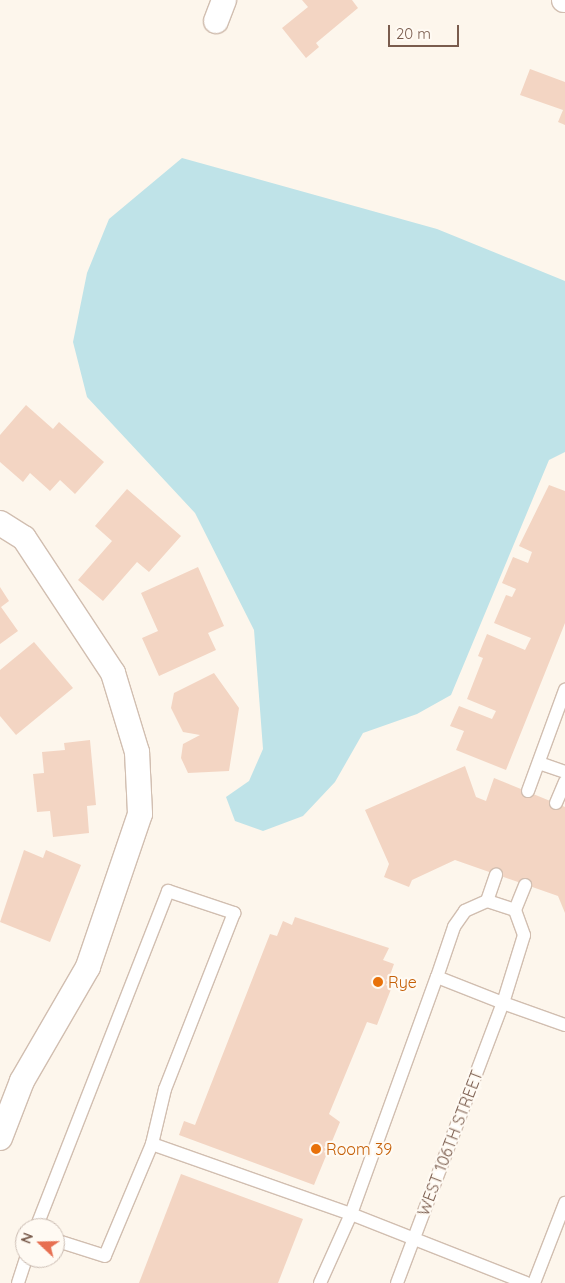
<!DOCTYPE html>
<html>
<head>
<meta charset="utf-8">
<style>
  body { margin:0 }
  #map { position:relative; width:565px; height:1283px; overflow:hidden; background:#fdf6ec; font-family:Quicksand,sans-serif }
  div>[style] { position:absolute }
  .water>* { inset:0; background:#bfe3e8 }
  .building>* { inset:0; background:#f3d5c3 }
  .roads { filter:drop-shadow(1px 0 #d1beb0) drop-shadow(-1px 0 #d1beb0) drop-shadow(0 1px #d1beb0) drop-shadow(0 -1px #d1beb0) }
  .service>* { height:12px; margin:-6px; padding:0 6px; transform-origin:6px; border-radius:6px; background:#fff }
  .minor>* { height:24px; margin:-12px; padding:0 12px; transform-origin:12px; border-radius:12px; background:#fff }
  .dots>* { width:14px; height:14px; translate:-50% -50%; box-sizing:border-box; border:2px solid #fffaf3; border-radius:50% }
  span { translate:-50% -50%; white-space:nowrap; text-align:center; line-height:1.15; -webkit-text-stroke:4.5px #fffaf3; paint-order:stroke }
  .food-label { font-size:16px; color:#c56008 }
  .left { translate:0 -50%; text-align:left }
  .street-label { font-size:16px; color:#7a5c4d }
  .north { position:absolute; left:15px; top:1218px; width:50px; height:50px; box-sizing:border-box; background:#fffaf3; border:1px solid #cabbb1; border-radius:50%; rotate:291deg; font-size:14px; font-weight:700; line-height:20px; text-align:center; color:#7a5c4d }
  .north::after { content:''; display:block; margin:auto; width:18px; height:22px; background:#e76f51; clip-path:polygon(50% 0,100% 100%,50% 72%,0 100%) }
  .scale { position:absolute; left:388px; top:25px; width:71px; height:22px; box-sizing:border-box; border:2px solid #7a5c4d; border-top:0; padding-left:6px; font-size:15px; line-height:18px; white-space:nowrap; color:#7a5c4d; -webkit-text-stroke:4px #fffaf3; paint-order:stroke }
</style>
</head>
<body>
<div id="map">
  <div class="water">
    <i style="clip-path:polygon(182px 158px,437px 229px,565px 281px,565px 452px,549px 460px,451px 695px,417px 714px,363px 733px,335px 782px,303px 816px,263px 831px,235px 821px,226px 797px,249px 781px,263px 749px,254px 630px,195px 513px,87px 397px,73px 342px,87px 273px,109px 219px)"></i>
  </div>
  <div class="building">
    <i style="clip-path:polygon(302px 0,352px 0,358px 8px,316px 43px,319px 47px,306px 58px,282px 28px,308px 7px)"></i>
    <i style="clip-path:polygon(530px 69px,565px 82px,565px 125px,558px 122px,563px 110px,520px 95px)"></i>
    <i style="clip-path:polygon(26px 405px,53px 429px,59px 422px,104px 462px,75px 494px,60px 480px,50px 491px,30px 473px,23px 482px,0 462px,0 435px)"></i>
    <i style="clip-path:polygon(549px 485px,565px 491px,565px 623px,506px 770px,456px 750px,464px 731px,450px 726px,459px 706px,492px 719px,496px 711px,467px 699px,483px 658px,478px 656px,487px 634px,525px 650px,531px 638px,494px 623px,506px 595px,512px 597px,516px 589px,502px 583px,513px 557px,528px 563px,532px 552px,519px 546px)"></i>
    <i style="clip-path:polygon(127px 489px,181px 536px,149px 572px,137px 562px,103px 601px,78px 580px,112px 541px,95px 526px)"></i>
    <i style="clip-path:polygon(198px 567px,224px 626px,208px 633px,216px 650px,159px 676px,142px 638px,158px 631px,141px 593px)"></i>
    <i style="clip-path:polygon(0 587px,9px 601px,1px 607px,18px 631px,0 644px)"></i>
    <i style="clip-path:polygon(34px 642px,73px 688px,16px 735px,0 716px,0 670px)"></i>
    <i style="clip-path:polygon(214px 673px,239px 708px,229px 771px,188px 773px,181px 758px,183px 744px,200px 735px,183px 732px,171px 708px,174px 693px)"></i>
    <i style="clip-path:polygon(90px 740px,96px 805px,87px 806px,89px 833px,53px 837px,50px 811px,37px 812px,33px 774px,44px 773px,42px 752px,65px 750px,64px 743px)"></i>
    <i style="clip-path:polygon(465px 766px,476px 797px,486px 801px,494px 778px,565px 807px,565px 913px,558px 896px,455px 860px,412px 880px,409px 887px,384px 877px,389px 864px,365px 810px)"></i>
    <i style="clip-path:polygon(24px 850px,43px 858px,46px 850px,81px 865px,50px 942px,0 922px)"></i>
    <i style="clip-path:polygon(295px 917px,389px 948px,383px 960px,394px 964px,390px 975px,395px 979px,377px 1025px,367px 1022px,329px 1114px,340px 1122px,314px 1185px,179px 1135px,184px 1121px,195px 1125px,270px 934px,277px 936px,283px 921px,292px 925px)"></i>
    <i style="clip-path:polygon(181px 1174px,303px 1219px,278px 1283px,139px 1283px)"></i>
  </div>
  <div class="roads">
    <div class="service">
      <i style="left:539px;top:763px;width:28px;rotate:19deg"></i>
      <i style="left:528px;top:791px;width:108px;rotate:-69.9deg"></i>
      <i style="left:556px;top:803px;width:23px;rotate:-67deg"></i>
      <i style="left:487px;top:901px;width:28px;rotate:-71deg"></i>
      <i style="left:515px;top:910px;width:27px;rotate:-68deg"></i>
      <i style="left:152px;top:1144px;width:211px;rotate:19.4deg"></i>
      <i style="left:351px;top:1214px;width:188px;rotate:21.5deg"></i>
      <i style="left:36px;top:1228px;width:362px;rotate:-68.6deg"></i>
      <i style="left:168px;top:891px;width:70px;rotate:18.4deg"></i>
      <i style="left:234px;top:913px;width:189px;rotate:111.4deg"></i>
      <i style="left:165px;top:1089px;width:57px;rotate:103.3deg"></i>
      <i style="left:152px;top:1144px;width:121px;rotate:112.8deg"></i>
      <i style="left:105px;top:1256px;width:52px;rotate:-162.3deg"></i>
      <i style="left:18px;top:1283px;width:26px;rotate:-72deg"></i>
      <i style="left:320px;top:1283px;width:76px;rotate:-65.8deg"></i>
      <i style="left:351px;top:1214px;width:252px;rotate:-70.1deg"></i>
      <i style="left:397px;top:1283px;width:299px;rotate:-69.3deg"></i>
      <i style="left:503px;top:1003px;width:71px;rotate:-72.8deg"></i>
      <i style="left:524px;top:935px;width:27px;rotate:-110deg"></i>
      <i style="left:515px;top:910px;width:29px;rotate:-162deg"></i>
      <i style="left:487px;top:901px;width:24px;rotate:156deg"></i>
      <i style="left:465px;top:911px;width:19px;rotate:125deg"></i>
      <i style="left:454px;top:927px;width:53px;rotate:108.8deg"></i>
      <i style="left:437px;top:977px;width:71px;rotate:21.5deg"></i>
      <i style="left:503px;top:1003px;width:66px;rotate:19.5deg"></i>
      <i style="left:534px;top:1283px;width:86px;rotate:-68.8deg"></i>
    </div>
    <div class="minor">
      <i style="left:564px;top:0;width:1px"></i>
      <i style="left:216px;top:21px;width:22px;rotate:-69deg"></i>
      <i style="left:0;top:523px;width:28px;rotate:32deg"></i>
      <i style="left:24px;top:538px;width:162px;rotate:56.6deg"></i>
      <i style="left:113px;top:673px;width:83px;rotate:73.1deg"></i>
      <i style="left:137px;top:752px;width:62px;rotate:87.2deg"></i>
      <i style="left:140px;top:814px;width:162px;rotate:108.8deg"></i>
      <i style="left:88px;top:967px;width:132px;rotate:120.1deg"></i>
      <i style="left:22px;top:1081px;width:61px;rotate:111.1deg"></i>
    </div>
  </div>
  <div class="dots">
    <i style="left:378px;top:982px;background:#e8710a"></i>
    <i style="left:316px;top:1149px;background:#e8710a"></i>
  </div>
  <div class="food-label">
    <span class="left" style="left:388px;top:982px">Rye</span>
    <span class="left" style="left:326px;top:1149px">Room 39</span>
  </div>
  <div class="street-label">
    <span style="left:450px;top:1143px;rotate:-69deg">WEST 106TH STREET</span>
  </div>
  <div class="north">N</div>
  <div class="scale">20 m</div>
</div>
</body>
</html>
